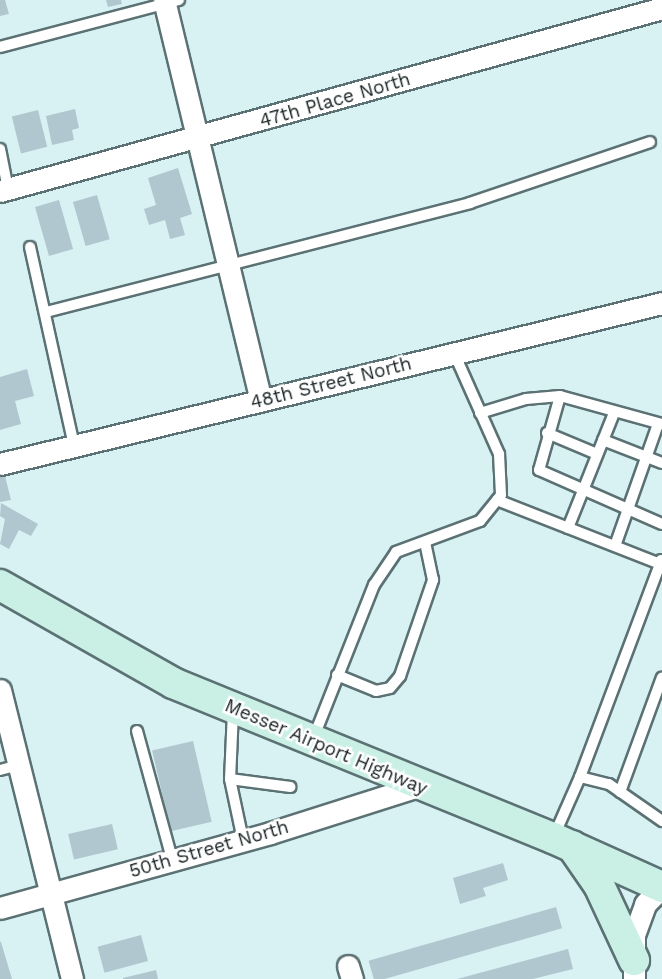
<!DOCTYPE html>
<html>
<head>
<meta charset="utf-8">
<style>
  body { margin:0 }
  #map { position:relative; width:662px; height:979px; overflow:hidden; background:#d8f1f3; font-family:"Work Sans",sans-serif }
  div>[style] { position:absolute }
  .building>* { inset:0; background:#b1c7d0; transform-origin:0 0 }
  .roads { filter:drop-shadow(2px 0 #5b7173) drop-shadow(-2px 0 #5b7173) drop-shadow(0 2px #5b7173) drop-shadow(0 -2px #5b7173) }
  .service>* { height:10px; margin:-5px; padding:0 5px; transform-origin:5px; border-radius:5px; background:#fff }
  .minor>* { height:21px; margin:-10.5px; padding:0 10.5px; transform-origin:10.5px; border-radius:10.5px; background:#fff }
  .secondary>* { height:30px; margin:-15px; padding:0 15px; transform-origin:15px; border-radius:15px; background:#caf0e6 }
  span { translate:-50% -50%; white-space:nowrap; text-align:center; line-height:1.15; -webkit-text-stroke:5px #fff; paint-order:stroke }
  .street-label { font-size:19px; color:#192223 }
</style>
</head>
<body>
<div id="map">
  <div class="building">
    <i style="clip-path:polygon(0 0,5px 0,9px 14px,0 16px)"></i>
    <i style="clip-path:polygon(106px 0,121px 0,122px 4px,108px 7px)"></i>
    <i style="clip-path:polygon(75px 109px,79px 128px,72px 130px,74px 140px,52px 145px,46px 116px)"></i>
    <i style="left:38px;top:110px;width:38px;height:27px;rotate:76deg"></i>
    <i style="clip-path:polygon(178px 168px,192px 214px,180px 218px,185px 235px,170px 239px,165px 220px,149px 225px,144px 209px,156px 205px,148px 178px)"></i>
    <i style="left:97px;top:195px;width:46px;height:25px;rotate:74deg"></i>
    <i style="left:59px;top:200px;width:51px;height:25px;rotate:74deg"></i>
    <i style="clip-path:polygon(27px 369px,34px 396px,15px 401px,21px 424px,0 430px,0 377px)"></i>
    <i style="clip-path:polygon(5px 476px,11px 500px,0 502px,0 477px)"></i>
    <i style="clip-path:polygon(1px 503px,38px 524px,31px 536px,19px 530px,9px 549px,0 544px,5px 519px,0 516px)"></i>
    <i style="left:193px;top:741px;width:83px;height:42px;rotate:77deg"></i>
    <i style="left:112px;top:824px;width:26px;height:45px;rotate:77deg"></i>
    <i style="clip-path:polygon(503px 863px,508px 880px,483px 888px,486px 896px,460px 904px,453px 878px)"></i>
    <i style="left:556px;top:907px;width:22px;height:195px;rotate:74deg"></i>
    <i style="left:141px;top:935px;width:27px;height:45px;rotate:75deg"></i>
    <i style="clip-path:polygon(0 942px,1px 942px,12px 979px,0 979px)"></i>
    <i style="clip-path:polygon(568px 949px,573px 969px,533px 979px,457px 979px)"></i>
    <i style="clip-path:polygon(156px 970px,158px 979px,123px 979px,123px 978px)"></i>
  </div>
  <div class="roads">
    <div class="service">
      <i style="left:0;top:47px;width:185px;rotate:-14.7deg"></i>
      <i style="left:0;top:149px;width:41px;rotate:78.7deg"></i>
      <i style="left:30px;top:247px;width:203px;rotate:77.5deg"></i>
      <i style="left:46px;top:312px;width:438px;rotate:-14.4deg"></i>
      <i style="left:470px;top:203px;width:190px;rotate:-18.7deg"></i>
      <i style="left:560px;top:396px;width:77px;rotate:105.8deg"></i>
      <i style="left:539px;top:470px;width:134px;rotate:23.7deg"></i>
      <i style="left:480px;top:413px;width:48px;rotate:-16.9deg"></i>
      <i style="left:526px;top:399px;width:34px;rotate:-5deg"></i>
      <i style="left:560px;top:396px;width:106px;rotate:15.4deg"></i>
      <i style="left:547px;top:433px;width:54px;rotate:22.8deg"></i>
      <i style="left:603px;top:440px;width:63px;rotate:21.3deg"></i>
      <i style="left:497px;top:500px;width:175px;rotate:21.4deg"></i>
      <i style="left:660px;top:564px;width:4px;rotate:-76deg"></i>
      <i style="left:568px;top:528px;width:124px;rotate:-68.2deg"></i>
      <i style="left:615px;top:546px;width:129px;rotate:-70.6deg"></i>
      <i style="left:337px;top:675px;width:42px;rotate:22.3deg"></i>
      <i style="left:376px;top:691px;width:14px;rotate:-12deg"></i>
      <i style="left:390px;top:688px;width:16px;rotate:-50deg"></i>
      <i style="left:400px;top:676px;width:102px;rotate:-71deg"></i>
      <i style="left:433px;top:580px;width:38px;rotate:-102deg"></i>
      <i style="left:233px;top:711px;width:68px;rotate:92.5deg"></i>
      <i style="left:230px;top:779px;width:62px;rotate:78deg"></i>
      <i style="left:137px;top:731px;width:133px;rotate:74.7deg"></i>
      <i style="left:313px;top:739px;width:166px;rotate:-68.4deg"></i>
      <i style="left:374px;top:585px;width:40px;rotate:-56deg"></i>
      <i style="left:396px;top:552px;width:90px;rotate:-20.3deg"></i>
      <i style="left:480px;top:521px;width:33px;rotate:-51deg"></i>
      <i style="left:501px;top:495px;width:41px;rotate:-92.8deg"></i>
      <i style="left:499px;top:454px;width:111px;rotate:-114deg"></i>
      <i style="left:0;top:770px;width:20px;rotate:-15deg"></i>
      <i style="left:580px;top:777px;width:228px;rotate:-69.4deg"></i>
      <i style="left:230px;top:779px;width:61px;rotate:7.6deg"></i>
      <i style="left:620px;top:792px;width:122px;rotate:-69.9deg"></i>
      <i style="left:554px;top:836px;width:64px;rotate:-66.2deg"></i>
      <i style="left:580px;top:777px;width:30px;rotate:14deg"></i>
      <i style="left:609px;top:784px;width:65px;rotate:34.9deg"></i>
    </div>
    <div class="minor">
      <i style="left:164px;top:0;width:412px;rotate:76.4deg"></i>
      <i style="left:0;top:191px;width:687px;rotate:-15.45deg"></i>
      <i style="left:0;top:464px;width:681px;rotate:-13.67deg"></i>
      <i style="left:0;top:690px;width:298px;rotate:76deg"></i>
      <i style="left:0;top:908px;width:280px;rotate:-15.5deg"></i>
      <i style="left:270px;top:833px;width:155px;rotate:-17.6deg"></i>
      <i style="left:348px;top:966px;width:14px;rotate:73deg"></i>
      <i style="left:634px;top:979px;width:44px;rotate:-90deg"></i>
      <i style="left:634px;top:935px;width:33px;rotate:-70deg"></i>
      <i style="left:645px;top:904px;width:24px;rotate:-45deg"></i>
    </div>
    <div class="secondary">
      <i style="left:0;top:585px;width:199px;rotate:29.5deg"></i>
      <i style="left:173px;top:683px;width:410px;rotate:22.2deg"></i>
      <i style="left:553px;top:838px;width:120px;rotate:24.2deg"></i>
      <i style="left:572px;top:846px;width:47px;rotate:55.3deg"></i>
      <i style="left:599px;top:885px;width:83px;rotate:65deg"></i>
    </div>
  </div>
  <div class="street-label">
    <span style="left:335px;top:100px;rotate:-16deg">47th Place North</span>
    <span style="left:331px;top:383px;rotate:-14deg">48th Street North</span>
    <span style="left:326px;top:747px;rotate:23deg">Messer Airport Highway</span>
    <span style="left:209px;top:849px;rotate:-16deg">50th Street North</span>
  </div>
</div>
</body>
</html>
